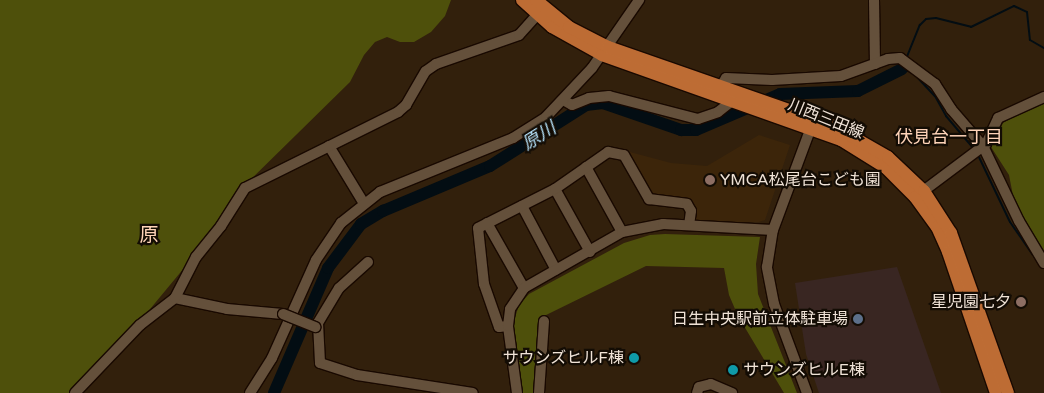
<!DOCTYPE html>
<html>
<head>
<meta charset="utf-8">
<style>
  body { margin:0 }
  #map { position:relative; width:1044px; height:393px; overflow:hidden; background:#32200c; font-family:"Varela Round","Noto Sans JP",sans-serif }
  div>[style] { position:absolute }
  .commercial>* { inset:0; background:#392622 }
  .built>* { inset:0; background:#3c250a }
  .green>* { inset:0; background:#4e500b }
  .stream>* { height:2px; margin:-1px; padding:0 1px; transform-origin:1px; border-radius:1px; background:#030d13 }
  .river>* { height:12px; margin:-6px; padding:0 6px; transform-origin:6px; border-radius:6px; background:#030d13 }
  .roads { filter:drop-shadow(1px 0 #190900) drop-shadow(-1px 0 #190900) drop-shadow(0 1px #190900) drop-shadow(0 -1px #190900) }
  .minor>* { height:10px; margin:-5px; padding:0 5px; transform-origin:5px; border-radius:5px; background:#64503b }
  .major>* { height:12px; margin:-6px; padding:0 6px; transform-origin:6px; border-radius:6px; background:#bd6c34 }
  .bridges { filter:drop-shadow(1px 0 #190900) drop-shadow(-1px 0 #190900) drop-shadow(0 1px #190900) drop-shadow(0 -1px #190900) }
  .minor-bridge>* { height:10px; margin:-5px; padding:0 5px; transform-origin:5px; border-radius:5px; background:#64503b }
  .dots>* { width:14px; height:14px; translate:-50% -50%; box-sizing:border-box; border:2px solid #130c04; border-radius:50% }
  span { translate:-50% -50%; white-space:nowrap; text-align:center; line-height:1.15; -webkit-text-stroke:4.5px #130c04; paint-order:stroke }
  .street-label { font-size:16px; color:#f0e3d7 }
  .poi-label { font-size:16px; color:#f0e3d7 }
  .left { translate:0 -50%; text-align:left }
  .right { translate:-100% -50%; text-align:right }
  .water-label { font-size:18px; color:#b6e3fc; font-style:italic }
  .neighbourhood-label { font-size:18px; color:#fed3b8 }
  .quarter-label { font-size:19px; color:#fed3b8 }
</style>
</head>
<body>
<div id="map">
  <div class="commercial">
    <i style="clip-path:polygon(897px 267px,941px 393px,819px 393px,806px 354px,795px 283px)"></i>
  </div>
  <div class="built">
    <i style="clip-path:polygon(759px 135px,790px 145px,765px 220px,759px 222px,694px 222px,692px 206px,685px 198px,648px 195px,626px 151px,671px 163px,707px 166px)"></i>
  </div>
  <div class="green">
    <i style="clip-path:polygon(0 0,451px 0,445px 16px,431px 32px,414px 42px,400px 42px,387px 37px,375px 42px,364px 55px,350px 82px,241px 189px,218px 227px,141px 320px,70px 393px,0 393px)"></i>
    <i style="clip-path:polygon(1044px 98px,1044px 257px,1015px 206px,1009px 175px,991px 147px,1003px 123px)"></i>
    <i style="clip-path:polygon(665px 234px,760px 237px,756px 264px,758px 294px,797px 393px,784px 393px,738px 316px,729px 295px,724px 268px,646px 266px,542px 317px,533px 393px,520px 393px,512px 327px,519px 305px,529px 294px,624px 243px,650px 235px)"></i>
  </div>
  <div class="stream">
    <i style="left:906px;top:59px;width:37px;rotate:-68deg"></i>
    <i style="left:920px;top:25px;width:8px;rotate:-45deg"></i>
    <i style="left:926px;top:19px;width:10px;rotate:-6deg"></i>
    <i style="left:936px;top:18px;width:36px;rotate:14deg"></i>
    <i style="left:971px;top:27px;width:48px;rotate:-26deg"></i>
    <i style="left:1014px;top:6px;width:14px;rotate:25deg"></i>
    <i style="left:1027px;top:12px;width:28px;rotate:84deg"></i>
    <i style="left:1030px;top:40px;width:16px;rotate:30deg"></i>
    <i style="left:903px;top:66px;width:3px;rotate:108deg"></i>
    <i style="left:902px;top:69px;width:9px;rotate:18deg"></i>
    <i style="left:917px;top:77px;width:26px;rotate:47deg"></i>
    <i style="left:935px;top:96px;width:23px;rotate:61deg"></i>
    <i style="left:946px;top:116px;width:43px;rotate:49.7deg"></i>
    <i style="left:978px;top:155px;width:74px;rotate:64.5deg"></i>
    <i style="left:1010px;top:222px;width:40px;rotate:55.1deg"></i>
  </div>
  <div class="river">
    <i style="left:274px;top:393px;width:136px;rotate:-66.6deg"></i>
    <i style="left:328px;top:268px;width:55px;rotate:-53.1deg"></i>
    <i style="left:361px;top:224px;width:26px;rotate:-31deg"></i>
    <i style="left:383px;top:211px;width:116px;rotate:-22.8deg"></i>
    <i style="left:490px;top:166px;width:114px;rotate:-32.4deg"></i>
    <i style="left:586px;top:105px;width:17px;rotate:-7deg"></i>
    <i style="left:603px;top:103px;width:83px;rotate:19.1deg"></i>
    <i style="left:681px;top:130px;width:15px"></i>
    <i style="left:696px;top:130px;width:91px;rotate:-23.2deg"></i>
    <i style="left:780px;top:94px;width:78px;rotate:-2.2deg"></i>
    <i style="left:858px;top:91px;width:49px;rotate:-26.6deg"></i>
  </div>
  <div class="roads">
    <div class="minor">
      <i style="left:874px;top:0;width:64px;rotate:89.1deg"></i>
      <i style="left:717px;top:93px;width:17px;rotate:-59deg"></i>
      <i style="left:726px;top:78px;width:46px;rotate:2.5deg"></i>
      <i style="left:772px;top:80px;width:69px;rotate:-3.3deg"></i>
      <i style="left:841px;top:76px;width:50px;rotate:-19.9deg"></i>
      <i style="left:888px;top:59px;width:12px;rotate:-5deg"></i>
      <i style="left:900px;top:58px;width:44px;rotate:36.6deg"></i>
      <i style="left:935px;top:84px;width:30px;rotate:57deg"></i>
      <i style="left:951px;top:109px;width:49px;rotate:49.1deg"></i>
      <i style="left:983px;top:146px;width:83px;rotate:64.4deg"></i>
      <i style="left:1019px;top:221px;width:49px;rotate:59.2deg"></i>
      <i style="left:563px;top:100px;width:10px;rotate:29deg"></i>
      <i style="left:572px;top:105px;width:18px;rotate:-22deg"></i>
      <i style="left:589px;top:98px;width:20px;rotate:-6deg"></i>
      <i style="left:609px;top:96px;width:92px;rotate:14.5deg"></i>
      <i style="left:698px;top:119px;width:21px;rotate:-19deg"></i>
      <i style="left:718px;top:112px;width:18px;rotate:-38deg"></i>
      <i style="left:329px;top:146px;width:66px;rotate:58.7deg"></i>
      <i style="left:586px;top:167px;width:74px;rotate:61deg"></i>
      <i style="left:555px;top:189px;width:72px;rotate:60.9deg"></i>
      <i style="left:918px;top:195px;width:85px;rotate:-36.9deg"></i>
      <i style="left:986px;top:144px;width:29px;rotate:-65deg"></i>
      <i style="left:998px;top:118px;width:51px;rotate:-24.5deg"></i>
      <i style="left:522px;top:206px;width:72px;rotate:62deg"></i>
      <i style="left:487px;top:223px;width:75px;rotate:60.4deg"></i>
      <i style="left:368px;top:262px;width:39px;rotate:138deg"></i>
      <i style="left:339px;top:288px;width:41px;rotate:121deg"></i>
      <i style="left:318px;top:323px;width:40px;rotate:87.1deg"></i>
      <i style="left:320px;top:363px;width:39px;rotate:18deg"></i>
      <i style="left:357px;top:375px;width:117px;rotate:8.8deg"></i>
      <i style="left:175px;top:298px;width:53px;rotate:11.9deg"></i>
      <i style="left:227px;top:309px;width:56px;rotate:5.1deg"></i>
      <i style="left:508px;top:326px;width:9px;rotate:174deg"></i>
      <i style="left:499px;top:327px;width:46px;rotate:-109.2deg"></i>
      <i style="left:484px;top:284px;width:56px;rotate:-96.1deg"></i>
      <i style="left:478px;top:228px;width:86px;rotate:-26.9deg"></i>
      <i style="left:555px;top:189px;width:65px;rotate:-34.9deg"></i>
      <i style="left:608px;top:152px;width:16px;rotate:11deg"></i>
      <i style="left:624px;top:155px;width:51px;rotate:60.4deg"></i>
      <i style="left:649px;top:199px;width:38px;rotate:7deg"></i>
      <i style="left:687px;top:204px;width:8px;rotate:60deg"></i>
      <i style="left:691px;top:211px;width:14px;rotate:98deg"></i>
      <i style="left:75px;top:393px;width:94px;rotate:-46.3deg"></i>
      <i style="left:140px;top:325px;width:44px;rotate:-37.6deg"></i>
      <i style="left:175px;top:298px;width:46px;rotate:-62.9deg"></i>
      <i style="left:196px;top:257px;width:40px;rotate:-51deg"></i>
      <i style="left:221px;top:226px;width:45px;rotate:-57.7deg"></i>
      <i style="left:245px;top:188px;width:171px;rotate:-26.4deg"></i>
      <i style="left:398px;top:112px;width:11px;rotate:-41deg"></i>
      <i style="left:406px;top:105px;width:39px;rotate:-60deg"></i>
      <i style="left:426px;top:71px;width:12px;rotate:-35deg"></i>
      <i style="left:436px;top:64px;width:88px;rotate:-19.3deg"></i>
      <i style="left:519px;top:35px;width:27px;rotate:-48deg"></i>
      <i style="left:250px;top:393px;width:41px;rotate:-57.8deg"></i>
      <i style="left:272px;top:358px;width:107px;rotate:-65.8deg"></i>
      <i style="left:316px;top:260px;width:45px;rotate:-56deg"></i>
      <i style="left:341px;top:223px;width:50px;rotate:-38.5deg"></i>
      <i style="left:380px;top:192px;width:144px;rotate:-22.1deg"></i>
      <i style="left:513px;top:138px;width:39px;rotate:-32deg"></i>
      <i style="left:546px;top:117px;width:67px;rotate:-46.8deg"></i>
      <i style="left:592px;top:68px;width:83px;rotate:-55.3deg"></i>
      <i style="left:517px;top:393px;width:68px;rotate:-97.7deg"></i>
      <i style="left:508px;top:326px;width:17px;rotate:-83deg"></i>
      <i style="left:510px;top:309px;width:25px;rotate:-56deg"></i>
      <i style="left:524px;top:288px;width:113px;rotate:-29.7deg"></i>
      <i style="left:622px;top:232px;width:42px;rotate:-11deg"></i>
      <i style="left:663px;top:224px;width:110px;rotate:3.1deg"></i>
      <i style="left:539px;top:393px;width:72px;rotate:-86deg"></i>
      <i style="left:697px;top:393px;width:6px;rotate:-72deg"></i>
      <i style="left:699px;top:387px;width:12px;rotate:-14deg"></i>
      <i style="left:711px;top:384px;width:23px;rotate:23deg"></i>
      <i style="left:807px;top:393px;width:95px;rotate:-110.3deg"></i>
      <i style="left:774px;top:304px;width:38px;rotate:-101deg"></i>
      <i style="left:767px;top:267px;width:37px;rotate:-81deg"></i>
      <i style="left:773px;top:230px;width:115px;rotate:-69.7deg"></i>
    </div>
    <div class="major">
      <i style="left:522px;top:0;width:40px;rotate:42deg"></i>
      <i style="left:552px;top:27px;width:57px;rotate:29.2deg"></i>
      <i style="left:602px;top:55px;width:254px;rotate:19.6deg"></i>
      <i style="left:841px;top:140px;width:53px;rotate:31.9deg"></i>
      <i style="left:886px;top:168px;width:41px;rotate:45deg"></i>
      <i style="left:915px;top:197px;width:37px;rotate:54deg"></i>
      <i style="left:937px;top:227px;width:27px;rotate:66deg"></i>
      <i style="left:948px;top:252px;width:149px;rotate:71.2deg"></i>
      <i style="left:536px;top:0;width:43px;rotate:39.3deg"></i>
      <i style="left:569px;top:27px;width:44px;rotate:27.1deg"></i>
      <i style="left:608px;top:47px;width:237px;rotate:19.2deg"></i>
      <i style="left:832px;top:125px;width:64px;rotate:29.7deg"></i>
      <i style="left:888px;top:157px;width:50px;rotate:43.4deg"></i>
      <i style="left:924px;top:191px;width:50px;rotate:57.3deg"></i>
      <i style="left:951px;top:233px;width:170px;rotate:70.4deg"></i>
    </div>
  </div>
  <div class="bridges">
    <div class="minor-bridge">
      <i style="left:283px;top:314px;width:35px;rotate:22deg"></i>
    </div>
  </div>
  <div class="dots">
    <i style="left:710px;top:180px;background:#8d6e63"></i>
    <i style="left:1021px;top:302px;background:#8d6e63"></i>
    <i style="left:858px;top:319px;background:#5c6f8a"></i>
    <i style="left:634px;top:358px;background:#0f9aa8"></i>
    <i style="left:733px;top:370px;background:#0f9aa8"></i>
  </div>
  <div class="street-label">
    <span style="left:826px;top:119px;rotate:22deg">川西三田線</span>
  </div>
  <div class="poi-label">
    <span class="left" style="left:720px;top:180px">YMCA松尾台こども園</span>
    <span class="right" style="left:1011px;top:302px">星児園七夕</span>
    <span class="right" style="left:848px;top:319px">日生中央駅前立体駐車場</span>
    <span class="right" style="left:624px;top:358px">サウンズヒルF棟</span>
    <span class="left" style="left:743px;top:370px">サウンズヒルE棟</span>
  </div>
  <div class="water-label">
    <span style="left:539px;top:136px;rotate:-32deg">原川</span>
  </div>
  <div class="neighbourhood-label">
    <span style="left:949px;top:137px">伏見台一丁目</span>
  </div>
  <div class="quarter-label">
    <span style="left:149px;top:236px">原</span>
  </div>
</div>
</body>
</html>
